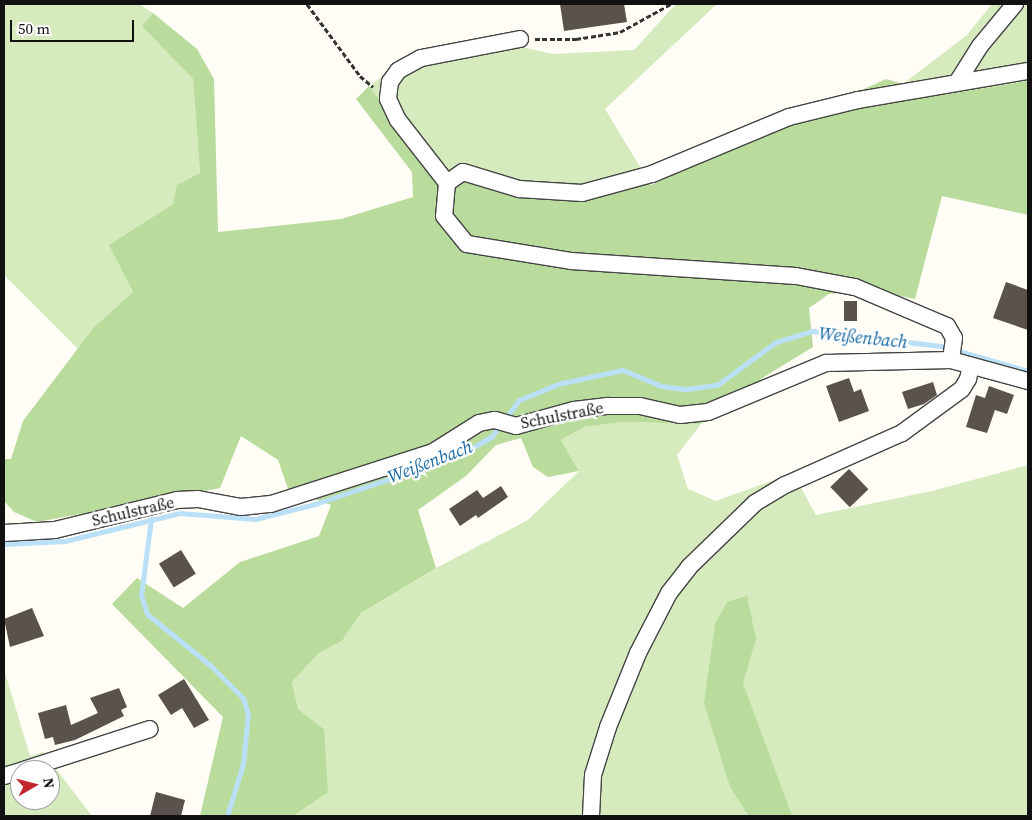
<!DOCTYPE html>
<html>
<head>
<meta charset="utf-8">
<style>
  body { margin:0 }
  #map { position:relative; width:1032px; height:820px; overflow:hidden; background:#fffdf5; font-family:"Source Serif 4",serif }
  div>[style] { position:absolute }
  .green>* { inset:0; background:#d5ebbd }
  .forest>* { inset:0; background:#b9dc9c }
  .stream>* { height:5px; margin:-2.5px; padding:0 2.5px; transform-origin:2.5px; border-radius:2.5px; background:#b9e0f7 }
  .building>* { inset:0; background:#5a524d; transform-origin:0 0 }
  .path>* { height:3px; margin-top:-1.5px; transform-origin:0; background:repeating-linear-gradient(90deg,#333 0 5px,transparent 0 7.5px) }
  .roads { filter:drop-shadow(1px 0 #444) drop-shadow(-1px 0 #444) drop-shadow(0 1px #444) drop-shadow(0 -1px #444) }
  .minor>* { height:16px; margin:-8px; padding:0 8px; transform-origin:8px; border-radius:8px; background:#fff }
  span { translate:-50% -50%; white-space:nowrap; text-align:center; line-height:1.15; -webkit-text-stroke:5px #fff; paint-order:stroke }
  .street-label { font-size:16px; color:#111 }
  .water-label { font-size:18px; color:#1768a6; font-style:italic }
  .frame { position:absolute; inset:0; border:5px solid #111; pointer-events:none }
  .north { position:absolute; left:10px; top:760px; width:50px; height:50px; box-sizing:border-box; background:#fff; border:1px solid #a0a0a0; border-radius:50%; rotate:82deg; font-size:14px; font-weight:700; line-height:20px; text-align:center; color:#111 }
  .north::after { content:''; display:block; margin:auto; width:18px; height:22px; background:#c4262e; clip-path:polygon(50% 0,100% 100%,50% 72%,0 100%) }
  .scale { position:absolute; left:10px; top:20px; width:124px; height:22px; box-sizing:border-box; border:2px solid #111; border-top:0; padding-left:6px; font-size:15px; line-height:18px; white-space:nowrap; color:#111; -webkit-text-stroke:4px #fff; paint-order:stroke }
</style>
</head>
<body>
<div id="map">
  <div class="green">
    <i style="clip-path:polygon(4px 4px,139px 4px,153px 13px,143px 26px,193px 79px,200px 173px,178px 185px,173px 204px,110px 245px,133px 292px,94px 327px,78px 349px,4px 275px)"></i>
    <i style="clip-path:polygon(676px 4px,717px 4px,605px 109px,651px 185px,535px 181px,430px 166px,369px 86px,410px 57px,500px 42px,553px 54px,634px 50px)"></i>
    <i style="clip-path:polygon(992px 4px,1028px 4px,1028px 81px,942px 95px,903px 84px,967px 35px)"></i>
    <i style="clip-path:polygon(623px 422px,701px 424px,677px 455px,688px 489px,716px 501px,793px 473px,816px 515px,932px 491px,1028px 465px,1028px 816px,293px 816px,324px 729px,298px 709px,292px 682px,319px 653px,342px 641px,361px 613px,436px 568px,528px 520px,579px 471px,561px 440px,584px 427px)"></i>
    <i style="clip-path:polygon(evenodd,4px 669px,30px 756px,43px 752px,92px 816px,4px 816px,4px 669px,20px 770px,50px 770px,50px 800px,20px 800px,20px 770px)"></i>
  </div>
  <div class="forest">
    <i style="clip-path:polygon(153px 13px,197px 49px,214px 79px,218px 232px,341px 219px,413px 197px,412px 172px,356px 99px,369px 86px,430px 166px,535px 181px,651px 185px,886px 79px,942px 95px,1028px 81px,1028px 215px,942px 196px,915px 299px,874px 291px,829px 294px,809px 308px,813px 347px,764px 377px,701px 424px,623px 422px,584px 427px,561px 440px,579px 471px,548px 477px,533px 467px,521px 438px,496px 445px,466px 476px,418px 510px,436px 568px,361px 613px,342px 641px,319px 653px,292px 682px,298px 709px,324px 729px,328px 792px,293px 816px,200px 816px,223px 717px,112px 604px,137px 578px,183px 608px,240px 562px,319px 536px,331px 505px,288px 489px,278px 460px,241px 436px,220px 488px,37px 522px,14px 512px,4px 501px,4px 459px,11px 459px,23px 421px,94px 327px,133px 292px,109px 245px,173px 204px,177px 185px,200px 173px,193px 79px,142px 26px)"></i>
    <i style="clip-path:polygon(747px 596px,756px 639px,743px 683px,792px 816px,749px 816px,730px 787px,704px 703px,715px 624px,727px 602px)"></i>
  </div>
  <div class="stream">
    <i style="left:151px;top:519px;width:77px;rotate:97.5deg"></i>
    <i style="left:141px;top:595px;width:20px;rotate:72deg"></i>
    <i style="left:147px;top:614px;width:81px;rotate:39deg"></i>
    <i style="left:210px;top:665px;width:47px;rotate:45deg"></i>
    <i style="left:243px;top:698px;width:17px;rotate:73deg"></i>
    <i style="left:248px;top:714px;width:50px;rotate:95.7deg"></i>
    <i style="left:243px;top:764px;width:54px;rotate:107.1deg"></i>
    <i style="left:4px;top:544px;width:61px;rotate:-2.8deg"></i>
    <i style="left:65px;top:541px;width:118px;rotate:-13.7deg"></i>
    <i style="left:180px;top:513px;width:75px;rotate:4.6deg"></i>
    <i style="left:255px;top:519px;width:62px;rotate:-14deg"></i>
    <i style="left:315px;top:504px;width:151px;rotate:-18.6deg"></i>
    <i style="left:458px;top:456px;width:39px;rotate:-30deg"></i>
    <i style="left:492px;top:436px;width:45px;rotate:-53.1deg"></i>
    <i style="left:519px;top:400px;width:42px;rotate:-22.3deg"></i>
    <i style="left:558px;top:384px;width:66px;rotate:-12.2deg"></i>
    <i style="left:623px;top:370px;width:41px;rotate:22.8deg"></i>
    <i style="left:661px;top:386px;width:26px;rotate:7deg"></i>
    <i style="left:687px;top:389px;width:30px;rotate:-8deg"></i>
    <i style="left:717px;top:385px;width:73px;rotate:-36.1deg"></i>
    <i style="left:776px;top:342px;width:39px;rotate:-17deg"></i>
    <i style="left:813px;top:331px;width:129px;rotate:6.7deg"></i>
    <i style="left:941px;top:346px;width:91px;rotate:16deg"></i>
  </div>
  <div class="building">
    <i style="clip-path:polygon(560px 4px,624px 4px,627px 22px,564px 31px)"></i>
    <i style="clip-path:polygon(1006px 282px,1028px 290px,1028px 330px,993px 318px)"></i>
    <i style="left:844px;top:301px;width:13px;height:20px"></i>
    <i style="clip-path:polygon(849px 378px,854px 392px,861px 389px,869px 411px,839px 422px,826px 386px)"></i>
    <i style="clip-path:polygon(933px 382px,937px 395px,924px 404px,908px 409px,902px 392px)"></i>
    <i style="clip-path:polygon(989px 386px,1014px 395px,1007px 414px,995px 410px,987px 433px,966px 427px,976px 395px,985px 398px)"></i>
    <i style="left:849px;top:469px;width:28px;height:26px;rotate:46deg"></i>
    <i style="clip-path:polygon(501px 486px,508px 497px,478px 518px,476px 515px,460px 526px,449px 509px,477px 490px,483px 498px)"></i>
    <i style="left:181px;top:550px;width:28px;height:26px;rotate:58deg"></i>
    <i style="clip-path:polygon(32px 608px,44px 636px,10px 647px,4px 619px)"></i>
    <i style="clip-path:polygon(184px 679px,209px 720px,194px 728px,182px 708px,171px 715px,158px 695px)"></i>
    <i style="clip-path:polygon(119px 688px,127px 707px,121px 710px,124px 716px,75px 740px,55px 745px,53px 737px,45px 739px,38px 713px,66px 705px,71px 725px,98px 713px,90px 698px)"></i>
    <i style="clip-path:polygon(156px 792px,185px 800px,181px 816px,150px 816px)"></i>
  </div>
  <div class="path">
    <i style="left:307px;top:4px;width:89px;rotate:53.6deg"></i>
    <i style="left:360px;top:76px;width:17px;rotate:40deg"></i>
    <i style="left:535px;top:39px;width:41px"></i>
    <i style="left:576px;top:39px;width:45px;rotate:-9deg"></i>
    <i style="left:620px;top:32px;width:58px;rotate:-28.8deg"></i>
  </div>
  <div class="roads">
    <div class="minor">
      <i style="left:520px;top:39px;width:101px;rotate:169.1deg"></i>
      <i style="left:421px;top:58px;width:26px;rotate:151deg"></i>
      <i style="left:398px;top:71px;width:14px;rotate:126deg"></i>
      <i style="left:390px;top:82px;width:17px;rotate:97deg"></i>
      <i style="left:388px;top:99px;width:23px;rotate:65deg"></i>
      <i style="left:398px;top:120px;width:80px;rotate:52.1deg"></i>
      <i style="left:447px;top:183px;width:33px;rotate:95deg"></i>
      <i style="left:444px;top:216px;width:36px;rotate:51deg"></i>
      <i style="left:467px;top:244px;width:105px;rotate:9.3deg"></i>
      <i style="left:571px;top:261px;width:225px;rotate:3.8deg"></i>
      <i style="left:796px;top:276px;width:60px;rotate:10.6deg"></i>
      <i style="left:855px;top:287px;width:100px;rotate:23deg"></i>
      <i style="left:947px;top:326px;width:14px;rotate:60deg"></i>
      <i style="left:954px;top:338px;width:22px;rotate:98deg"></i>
      <i style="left:958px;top:81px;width:41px;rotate:-57.8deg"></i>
      <i style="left:980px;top:46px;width:55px;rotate:-50.2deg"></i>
      <i style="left:447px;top:183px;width:19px;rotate:-35deg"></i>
      <i style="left:463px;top:172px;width:59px;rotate:16.9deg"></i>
      <i style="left:519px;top:189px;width:63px;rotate:3.6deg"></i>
      <i style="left:582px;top:193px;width:73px;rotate:-15.2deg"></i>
      <i style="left:652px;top:174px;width:148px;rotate:-22.6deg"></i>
      <i style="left:789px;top:117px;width:71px;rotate:-13.8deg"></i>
      <i style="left:858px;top:100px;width:172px;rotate:-9.7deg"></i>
      <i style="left:4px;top:533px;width:51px;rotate:-3.4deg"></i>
      <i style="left:55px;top:530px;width:126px;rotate:-13.8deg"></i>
      <i style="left:177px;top:500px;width:21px;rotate:-3deg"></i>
      <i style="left:198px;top:499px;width:44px;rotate:10.5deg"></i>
      <i style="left:241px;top:507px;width:30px;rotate:-6deg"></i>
      <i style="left:271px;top:504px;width:170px;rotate:-17.8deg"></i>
      <i style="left:433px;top:452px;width:54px;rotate:-32.2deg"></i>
      <i style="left:479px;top:423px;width:16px;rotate:-11deg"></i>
      <i style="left:495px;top:420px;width:22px;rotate:16deg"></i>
      <i style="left:516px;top:426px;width:60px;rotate:-15.4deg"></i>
      <i style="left:574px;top:410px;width:34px;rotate:-7deg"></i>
      <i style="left:608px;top:406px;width:32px"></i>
      <i style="left:640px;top:406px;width:41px;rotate:12.7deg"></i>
      <i style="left:680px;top:415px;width:28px;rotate:-6deg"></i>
      <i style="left:708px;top:412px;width:128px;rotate:-22.6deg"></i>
      <i style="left:826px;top:363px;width:125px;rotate:-1.4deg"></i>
      <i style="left:951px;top:360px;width:80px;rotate:15.3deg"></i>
      <i style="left:23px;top:770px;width:133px;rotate:-17.9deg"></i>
      <i style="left:4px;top:776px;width:17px;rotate:-17deg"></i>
      <i style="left:591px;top:816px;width:41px;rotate:-87.2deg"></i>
      <i style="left:593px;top:775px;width:50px;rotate:-72.6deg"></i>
      <i style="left:608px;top:727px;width:80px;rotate:-67.9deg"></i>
      <i style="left:638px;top:653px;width:68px;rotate:-62.7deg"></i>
      <i style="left:669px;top:593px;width:33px;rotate:-52deg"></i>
      <i style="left:689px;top:567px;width:92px;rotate:-44.1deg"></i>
      <i style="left:755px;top:503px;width:35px;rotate:-31deg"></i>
      <i style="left:785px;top:485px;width:128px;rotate:-24deg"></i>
      <i style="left:902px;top:433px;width:74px;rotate:-36.3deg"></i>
      <i style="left:962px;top:389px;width:12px;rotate:-59deg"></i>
      <i style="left:968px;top:379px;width:13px;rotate:-77deg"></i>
    </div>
  </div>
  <div class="street-label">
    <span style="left:562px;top:415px;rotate:-11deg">Schulstraße</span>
    <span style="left:133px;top:511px;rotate:-13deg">Schulstraße</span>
  </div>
  <div class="water-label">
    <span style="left:863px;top:338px;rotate:6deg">Weißenbach</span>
    <span style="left:430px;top:462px;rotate:-21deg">Weißenbach</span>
  </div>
  <div class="frame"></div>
  <div class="north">N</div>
  <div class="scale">50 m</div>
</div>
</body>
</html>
